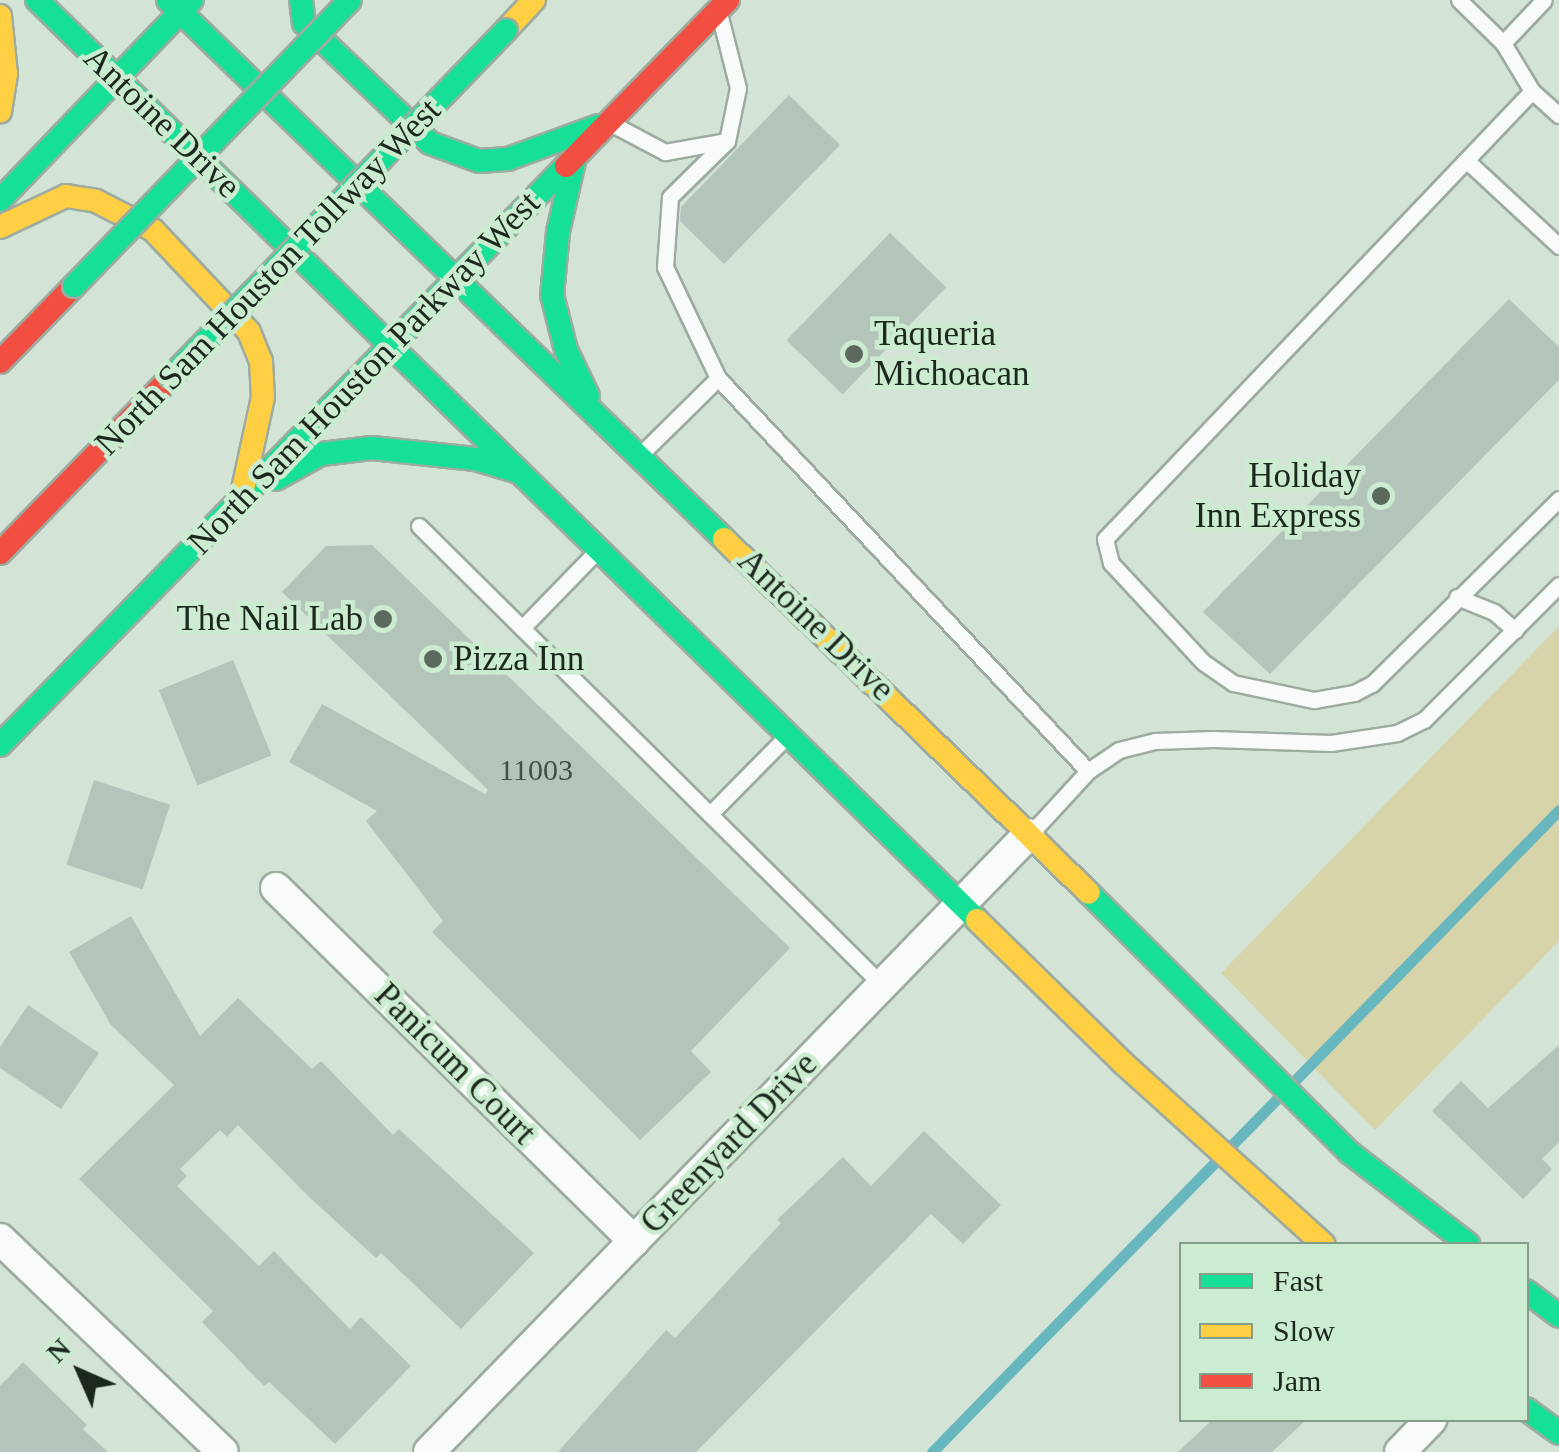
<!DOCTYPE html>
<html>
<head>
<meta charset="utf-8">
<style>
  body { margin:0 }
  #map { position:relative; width:1559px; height:1452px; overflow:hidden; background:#d3e4d6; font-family:Georgia,serif }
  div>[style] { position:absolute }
  .green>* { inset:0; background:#d7d4aa }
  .stream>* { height:11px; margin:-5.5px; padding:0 5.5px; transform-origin:5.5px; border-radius:5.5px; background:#68b7be }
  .building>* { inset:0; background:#b3c4bb; transform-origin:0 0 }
  .roads { filter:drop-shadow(2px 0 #9daba0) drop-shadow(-2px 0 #9daba0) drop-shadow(0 2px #9daba0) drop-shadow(0 -2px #9daba0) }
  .lane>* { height:15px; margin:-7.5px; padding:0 7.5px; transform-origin:7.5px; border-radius:7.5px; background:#f8fbf9 }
  .street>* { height:30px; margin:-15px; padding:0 15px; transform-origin:15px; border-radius:15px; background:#f8fbf9 }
  .fast>* { height:22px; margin:-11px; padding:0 11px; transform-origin:11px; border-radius:11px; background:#16e098 }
  .slow>* { height:22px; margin:-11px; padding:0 11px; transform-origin:11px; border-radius:11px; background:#ffcf43 }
  .jam>* { height:22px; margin:-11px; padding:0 11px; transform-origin:11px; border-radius:11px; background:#f24e42 }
  .bridges { filter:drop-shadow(2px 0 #9daba0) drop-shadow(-2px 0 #9daba0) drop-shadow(0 2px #9daba0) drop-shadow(0 -2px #9daba0) }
  .fast-bridge>* { height:22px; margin:-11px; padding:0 11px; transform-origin:11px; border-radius:11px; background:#16e098 }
  .dots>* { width:28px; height:28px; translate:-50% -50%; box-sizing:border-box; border:5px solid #cbecd1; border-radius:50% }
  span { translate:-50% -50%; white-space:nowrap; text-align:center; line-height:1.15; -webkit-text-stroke:9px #cbecd1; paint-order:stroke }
  .number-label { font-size:30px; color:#424f45 }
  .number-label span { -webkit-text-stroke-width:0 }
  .street-label { font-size:35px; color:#1c281e }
  .poi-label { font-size:35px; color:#1c281e }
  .left { translate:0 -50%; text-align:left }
  .right { translate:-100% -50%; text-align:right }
  .legend { position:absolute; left:1179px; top:1242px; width:350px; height:180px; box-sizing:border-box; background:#cbecd1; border:2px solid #859e89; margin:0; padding:12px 18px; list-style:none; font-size:30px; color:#1c281e }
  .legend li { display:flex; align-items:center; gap:20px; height:50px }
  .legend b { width:50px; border:2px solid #859e89 }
  .north { position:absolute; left:30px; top:1322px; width:100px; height:100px; -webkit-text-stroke:8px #cbecd1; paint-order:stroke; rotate:315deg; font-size:28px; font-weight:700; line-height:40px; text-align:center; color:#1c281e }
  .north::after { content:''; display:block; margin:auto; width:35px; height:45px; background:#1c281e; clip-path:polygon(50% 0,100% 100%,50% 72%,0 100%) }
</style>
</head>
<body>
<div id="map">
  <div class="green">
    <i style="clip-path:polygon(1559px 626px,1559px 941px,1375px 1130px,1221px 973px)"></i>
  </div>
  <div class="stream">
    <i style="left:932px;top:1452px;width:897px;rotate:-45.68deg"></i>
  </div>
  <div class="building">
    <i style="clip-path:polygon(789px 95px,840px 145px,724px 264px,680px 221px,681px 207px)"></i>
    <i style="left:890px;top:233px;width:78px;height:149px;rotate:44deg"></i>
    <i style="clip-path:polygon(1509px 299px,1559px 347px,1559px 380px,1270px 674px,1203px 612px)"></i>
    <i style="clip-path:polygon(372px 545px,790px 948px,691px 1051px,711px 1072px,640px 1140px,432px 932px,443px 921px,366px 821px,377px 811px,289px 762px,322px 704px,485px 794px,488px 790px,282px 592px,326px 546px)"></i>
    <i style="left:233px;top:660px;width:103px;height:80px;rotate:68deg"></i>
    <i style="left:94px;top:780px;width:80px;height:89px;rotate:18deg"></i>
    <i style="clip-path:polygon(131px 916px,200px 1036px,238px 998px,312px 1069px,321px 1061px,393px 1135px,399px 1129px,534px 1253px,461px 1329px,381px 1253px,376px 1258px,308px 1196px,238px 1125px,227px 1137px,220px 1130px,180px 1169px,187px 1176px,177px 1186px,259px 1266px,274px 1251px,350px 1329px,361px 1317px,411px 1366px,335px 1444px,269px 1382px,264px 1386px,202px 1322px,213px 1311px,79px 1179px,174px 1085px,111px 1025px,69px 952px)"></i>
    <i style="clip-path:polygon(28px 1005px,99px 1053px,61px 1109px,0 1068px,0 1047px)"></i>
    <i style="clip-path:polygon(1559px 1045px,1559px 1142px,1542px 1159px,1552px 1169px,1523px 1199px,1432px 1111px,1461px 1081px,1488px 1108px)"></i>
    <i style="clip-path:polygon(924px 1131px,1001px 1205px,963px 1244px,931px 1214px,696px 1452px,558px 1452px,666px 1330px,675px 1338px,781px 1223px,777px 1220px,843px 1157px,871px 1186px)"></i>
    <i style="clip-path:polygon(23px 1362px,87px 1425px,83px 1429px,108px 1452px,0 1452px,0 1386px)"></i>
    <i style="clip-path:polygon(1212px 1420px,1306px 1420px,1272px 1452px,1178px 1452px)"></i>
  </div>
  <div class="roads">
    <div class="lane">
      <i style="left:1459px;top:0;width:62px;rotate:44.3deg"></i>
      <i style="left:1503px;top:43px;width:56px;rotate:58.9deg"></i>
      <i style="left:1532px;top:91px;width:36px;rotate:42deg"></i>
      <i style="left:1503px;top:43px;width:59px;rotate:-46.4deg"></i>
      <i style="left:1532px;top:91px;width:619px;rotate:133.63deg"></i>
      <i style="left:1105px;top:539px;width:25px;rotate:76deg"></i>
      <i style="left:1111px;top:563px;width:135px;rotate:47.1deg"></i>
      <i style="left:1203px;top:662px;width:37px;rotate:35deg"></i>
      <i style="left:1233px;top:683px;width:83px;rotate:11.9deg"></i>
      <i style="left:1314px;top:700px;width:41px;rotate:-9.9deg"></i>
      <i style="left:1354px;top:693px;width:20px;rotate:-27deg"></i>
      <i style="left:1372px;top:684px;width:263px;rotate:-44.7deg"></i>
      <i style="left:614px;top:125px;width:58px;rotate:27.9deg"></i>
      <i style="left:665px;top:152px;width:63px;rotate:-10.1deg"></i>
      <i style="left:1466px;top:160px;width:127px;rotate:42.8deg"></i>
      <i style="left:718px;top:378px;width:540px;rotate:46.73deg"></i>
      <i style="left:642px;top:453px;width:107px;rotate:-44.6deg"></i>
      <i style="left:718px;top:378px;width:123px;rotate:-115.5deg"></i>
      <i style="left:665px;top:267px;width:70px;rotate:-85.9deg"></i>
      <i style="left:670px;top:197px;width:80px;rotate:-44.5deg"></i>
      <i style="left:727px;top:141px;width:54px;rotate:-78.3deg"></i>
      <i style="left:738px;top:88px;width:73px;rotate:-104.2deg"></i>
      <i style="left:419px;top:526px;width:652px;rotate:44.75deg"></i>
      <i style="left:1457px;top:597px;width:40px;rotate:22deg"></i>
      <i style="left:1494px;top:612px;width:28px;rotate:41deg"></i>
      <i style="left:522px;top:628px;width:106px;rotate:-45.8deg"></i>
      <i style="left:710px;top:814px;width:111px;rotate:-45.4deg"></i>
      <i style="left:1032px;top:832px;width:83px;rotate:-47.4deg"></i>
      <i style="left:1088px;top:771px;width:37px;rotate:-34deg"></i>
      <i style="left:1119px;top:750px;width:37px;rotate:-14deg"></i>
      <i style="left:1155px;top:741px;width:58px;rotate:-2deg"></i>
      <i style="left:1213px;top:739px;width:118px;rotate:1.9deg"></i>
      <i style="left:1331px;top:743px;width:67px;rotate:-8.6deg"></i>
      <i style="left:1397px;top:733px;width:30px;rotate:-26deg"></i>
      <i style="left:1424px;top:720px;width:191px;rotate:-45deg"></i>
    </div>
    <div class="street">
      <i style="left:276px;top:888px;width:503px;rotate:44.6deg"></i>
      <i style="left:0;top:1239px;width:308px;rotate:43.7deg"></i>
      <i style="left:429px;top:1452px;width:861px;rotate:-45.85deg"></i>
      <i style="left:1400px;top:1452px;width:45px;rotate:-45.9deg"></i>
    </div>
    <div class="fast">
      <i style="left:37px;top:0;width:1315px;rotate:44.38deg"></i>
      <i style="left:168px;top:0;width:774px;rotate:44.11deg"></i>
      <i style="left:301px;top:0;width:23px;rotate:83deg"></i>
      <i style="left:304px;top:23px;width:174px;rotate:43.6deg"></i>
      <i style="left:430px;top:143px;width:52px;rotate:20.2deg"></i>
      <i style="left:479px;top:161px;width:29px;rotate:-4deg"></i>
      <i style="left:508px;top:159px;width:96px;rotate:-20.1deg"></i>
      <i style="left:575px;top:157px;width:77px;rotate:102.8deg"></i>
      <i style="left:558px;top:232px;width:63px;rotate:95.4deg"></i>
      <i style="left:552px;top:295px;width:57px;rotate:75.7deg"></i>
      <i style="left:566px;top:350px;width:51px;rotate:64.4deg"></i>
      <i style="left:0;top:200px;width:277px;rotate:-46.2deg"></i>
      <i style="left:276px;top:479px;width:51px;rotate:-29.1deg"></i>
      <i style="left:321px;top:454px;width:51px;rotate:-6.7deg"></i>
      <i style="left:372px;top:448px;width:104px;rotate:6.1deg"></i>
      <i style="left:475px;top:459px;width:43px;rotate:16.3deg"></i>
      <i style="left:0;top:745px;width:810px;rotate:-45.65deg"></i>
      <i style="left:1089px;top:893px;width:368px;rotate:44.9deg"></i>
      <i style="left:1350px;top:1153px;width:149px;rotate:37.6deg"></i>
      <i style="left:1526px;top:1291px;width:41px;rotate:37.1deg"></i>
      <i style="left:1526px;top:1409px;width:41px;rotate:36deg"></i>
    </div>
    <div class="slow">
      <i style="left:0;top:16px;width:58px;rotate:84.1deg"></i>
      <i style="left:6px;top:74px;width:38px;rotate:99deg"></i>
      <i style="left:506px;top:30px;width:41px;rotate:-47deg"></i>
      <i style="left:0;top:227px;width:73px;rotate:-25.2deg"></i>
      <i style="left:66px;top:196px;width:30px;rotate:9deg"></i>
      <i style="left:96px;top:201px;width:64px;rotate:27deg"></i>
      <i style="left:153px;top:230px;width:140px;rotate:46.7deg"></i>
      <i style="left:249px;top:332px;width:31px;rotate:68deg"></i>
      <i style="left:261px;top:361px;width:36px;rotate:87deg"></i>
      <i style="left:263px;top:397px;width:104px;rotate:102.2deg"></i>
      <i style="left:724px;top:539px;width:508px;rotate:44.12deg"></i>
      <i style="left:977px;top:920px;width:204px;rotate:44.4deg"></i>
      <i style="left:1123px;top:1063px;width:270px;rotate:42.1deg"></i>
    </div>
    <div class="jam">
      <i style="left:566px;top:166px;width:232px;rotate:-45.7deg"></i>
      <i style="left:0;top:362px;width:106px;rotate:-45.8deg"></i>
      <i style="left:0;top:553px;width:245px;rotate:-45.8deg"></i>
    </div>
  </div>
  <div class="bridges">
    <div class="fast-bridge">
      <i style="left:74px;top:286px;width:397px;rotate:-46deg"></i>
      <i style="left:171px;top:377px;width:482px;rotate:-46deg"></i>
    </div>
  </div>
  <div class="dots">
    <i style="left:854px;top:354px;background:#5c6a5e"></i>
    <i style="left:1381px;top:496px;background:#5c6a5e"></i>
    <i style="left:383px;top:619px;background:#5c6a5e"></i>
    <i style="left:433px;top:659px;background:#5c6a5e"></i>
  </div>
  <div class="number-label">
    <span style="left:536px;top:770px">11003</span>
  </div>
  <div class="street-label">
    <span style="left:162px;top:122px;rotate:44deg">Antoine Drive</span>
    <span style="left:268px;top:277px;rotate:-46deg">North Sam Houston Tollway West</span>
    <span style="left:364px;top:373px;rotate:-46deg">North Sam Houston Parkway West</span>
    <span style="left:816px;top:625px;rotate:44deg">Antoine Drive</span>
    <span style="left:455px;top:1064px;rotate:45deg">Panicum Court</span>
    <span style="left:729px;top:1143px;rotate:-46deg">Greenyard Drive</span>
  </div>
  <div class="poi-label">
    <span class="left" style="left:874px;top:354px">Taqueria<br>Michoacan</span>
    <span class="right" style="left:1361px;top:496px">Holiday<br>Inn Express</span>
    <span class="right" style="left:363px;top:619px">The Nail Lab</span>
    <span class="left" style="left:453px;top:659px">Pizza Inn</span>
  </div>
  <ul class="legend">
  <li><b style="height:12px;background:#16e098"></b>Fast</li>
  <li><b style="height:12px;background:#ffcf43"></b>Slow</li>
  <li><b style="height:12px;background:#f24e42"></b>Jam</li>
  </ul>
  <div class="north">N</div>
</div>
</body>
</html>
